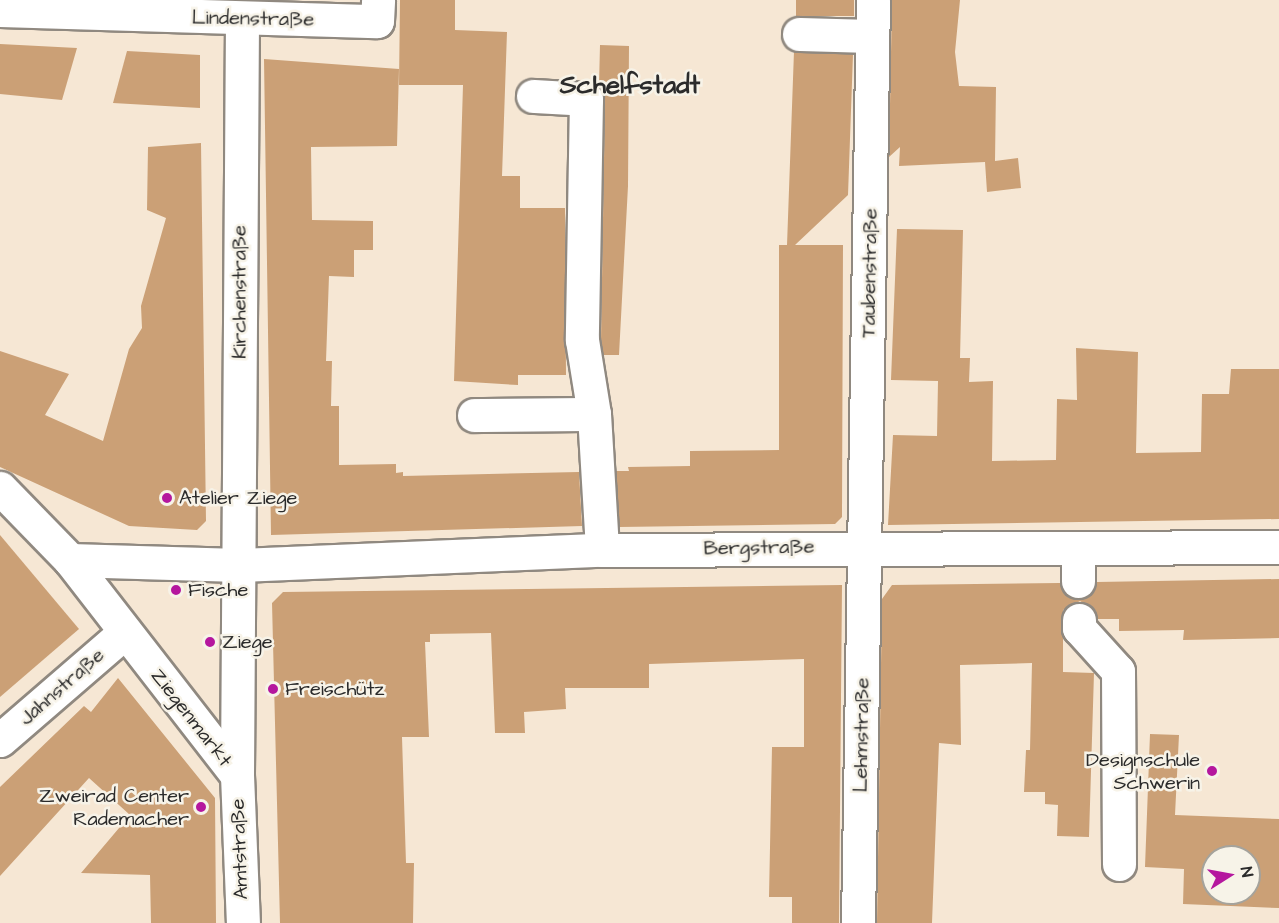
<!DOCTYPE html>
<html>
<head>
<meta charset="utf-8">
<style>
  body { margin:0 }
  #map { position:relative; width:1279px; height:923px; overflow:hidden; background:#f6e7d4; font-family:"Architects Daughter",sans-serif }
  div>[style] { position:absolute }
  .building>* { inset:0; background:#cba076; transform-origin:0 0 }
  .roads { filter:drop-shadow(2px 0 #908980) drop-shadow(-2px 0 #908980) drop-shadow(0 2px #908980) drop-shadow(0 -2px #908980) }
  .minor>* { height:33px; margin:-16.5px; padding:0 16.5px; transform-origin:16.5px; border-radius:16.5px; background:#fff }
  .dots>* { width:16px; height:16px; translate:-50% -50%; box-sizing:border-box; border:3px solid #f7f3e8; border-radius:50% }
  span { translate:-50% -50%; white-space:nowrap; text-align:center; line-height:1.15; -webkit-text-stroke:5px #f7f3e8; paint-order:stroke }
  .street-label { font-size:20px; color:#2b2b2b }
  .poi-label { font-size:20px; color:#2b2b2b }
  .left { translate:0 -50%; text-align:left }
  .right { translate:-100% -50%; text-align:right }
  .district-label { font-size:26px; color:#2b2b2b; font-weight:700 }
  .north { position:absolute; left:1201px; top:845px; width:60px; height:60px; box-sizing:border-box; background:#f7f3e8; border:2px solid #a5a39c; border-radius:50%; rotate:79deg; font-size:16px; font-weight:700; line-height:24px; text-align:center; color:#2b2b2b }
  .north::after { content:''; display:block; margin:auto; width:21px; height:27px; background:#b5179e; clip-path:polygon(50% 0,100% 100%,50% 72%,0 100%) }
</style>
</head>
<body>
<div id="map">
  <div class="building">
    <i style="clip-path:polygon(400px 0,455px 0,455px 30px,507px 32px,502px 176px,520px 176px,520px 208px,565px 208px,566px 375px,518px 375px,518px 385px,454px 381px,463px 85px,399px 85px)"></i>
    <i style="left:796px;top:0;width:58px;height:16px"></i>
    <i style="clip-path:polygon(892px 0,960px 0,955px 52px,959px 86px,996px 87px,995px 161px,1018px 158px,1021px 188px,987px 192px,985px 162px,899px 166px,900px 147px,889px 157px)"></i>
    <i style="clip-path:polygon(0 44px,77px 48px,62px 100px,0 94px)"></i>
    <i style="clip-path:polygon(600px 45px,629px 46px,628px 186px,619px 355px,603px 355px,601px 339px,605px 99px,599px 86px)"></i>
    <i style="clip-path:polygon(127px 51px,200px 55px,200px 108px,113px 103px)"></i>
    <i style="clip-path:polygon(794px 51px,853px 54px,848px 195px,795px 245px,843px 245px,842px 517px,835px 524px,619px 527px,616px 471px,629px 471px,628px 467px,690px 466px,690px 451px,779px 450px,779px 245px,787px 245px)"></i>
    <i style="clip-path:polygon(264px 59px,399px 69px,397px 146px,311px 147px,312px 220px,373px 221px,373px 250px,354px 250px,354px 277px,329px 276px,326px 361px,332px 361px,331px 406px,339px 406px,339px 465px,396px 464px,396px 473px,403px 472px,403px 476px,579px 472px,582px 526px,271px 535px)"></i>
    <i style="clip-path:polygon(201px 143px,206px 521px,197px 530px,129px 526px,0 467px,0 351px,69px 374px,45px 415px,103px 441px,129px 349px,142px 328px,141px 306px,166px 218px,147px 210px,148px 147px)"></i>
    <i style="clip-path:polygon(897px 229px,963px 230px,960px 358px,970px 358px,969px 382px,993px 381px,992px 461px,1056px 460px,1057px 399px,1077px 400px,1076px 348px,1138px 352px,1136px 453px,1201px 452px,1202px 394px,1229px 394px,1231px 369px,1279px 369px,1279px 519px,888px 525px,893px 435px,937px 436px,938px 381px,891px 380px)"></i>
    <i style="clip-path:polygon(0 535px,79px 629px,0 697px)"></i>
    <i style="clip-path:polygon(1279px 579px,1279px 638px,1183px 640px,1184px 630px,1119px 631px,1119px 619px,1098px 619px,1095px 610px,1080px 601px,1063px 610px,1063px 672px,1094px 673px,1089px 837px,1057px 836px,1058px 805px,1045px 804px,1045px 792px,1024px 792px,1026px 750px,1030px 750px,1032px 663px,960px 665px,961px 745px,939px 743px,932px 923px,877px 923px,882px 599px,892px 585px,1060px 583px,1068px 597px,1079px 600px,1088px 597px,1097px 582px)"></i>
    <i style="clip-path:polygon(842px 585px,839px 923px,792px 923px,792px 897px,769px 897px,772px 747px,804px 747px,804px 659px,649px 664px,649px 688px,565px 688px,566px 709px,524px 712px,525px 733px,495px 733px,491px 633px,430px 634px,430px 642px,425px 642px,429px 737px,402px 737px,406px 863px,414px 863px,413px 923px,280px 923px,272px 603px,283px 592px)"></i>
    <i style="clip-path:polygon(118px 678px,215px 798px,216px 923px,151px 923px,150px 875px,81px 873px,130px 815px,89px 778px,0 876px,0 787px,84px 706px,91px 712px)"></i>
    <i style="clip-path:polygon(evenodd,1150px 734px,1179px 735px,1175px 815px,1279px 819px,1279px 908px,1183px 904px,1184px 869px,1145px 867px,1150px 734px,1213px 857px,1249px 857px,1249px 893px,1213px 893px,1213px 857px)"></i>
  </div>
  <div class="roads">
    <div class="minor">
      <i style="left:0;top:10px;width:377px;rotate:1.7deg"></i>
      <i style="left:377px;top:21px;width:21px;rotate:-87deg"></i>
      <i style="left:242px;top:20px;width:755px;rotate:90.38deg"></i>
      <i style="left:237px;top:775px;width:148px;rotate:87.7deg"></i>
      <i style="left:799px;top:34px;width:73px;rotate:1.6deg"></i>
      <i style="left:533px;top:96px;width:53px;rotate:3.2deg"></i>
      <i style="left:586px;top:99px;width:241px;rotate:91deg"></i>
      <i style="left:582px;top:340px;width:75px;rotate:80.8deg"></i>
      <i style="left:594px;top:414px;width:136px;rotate:86.6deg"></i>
      <i style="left:474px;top:415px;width:120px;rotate:-0.5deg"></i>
      <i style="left:0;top:488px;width:100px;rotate:45.8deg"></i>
      <i style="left:70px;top:560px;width:272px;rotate:52.2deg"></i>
      <i style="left:1078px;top:550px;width:31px;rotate:90deg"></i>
      <i style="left:70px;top:560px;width:169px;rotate:1.7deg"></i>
      <i style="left:239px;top:565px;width:363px;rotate:-2.4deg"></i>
      <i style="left:602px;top:550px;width:677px;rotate:-0.25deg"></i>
      <i style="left:1079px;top:620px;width:8px;rotate:90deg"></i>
      <i style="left:1079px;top:628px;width:58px;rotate:47.8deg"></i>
      <i style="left:1118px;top:671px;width:193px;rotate:89.7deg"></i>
      <i style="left:0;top:740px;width:164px;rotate:-40.8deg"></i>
      <i style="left:858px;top:923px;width:923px;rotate:-89.07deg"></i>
    </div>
  </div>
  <div class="dots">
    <i style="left:167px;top:498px;background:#b5179e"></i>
    <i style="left:176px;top:590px;background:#b5179e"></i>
    <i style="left:210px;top:642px;background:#b5179e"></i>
    <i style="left:273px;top:689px;background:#b5179e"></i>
    <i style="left:1212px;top:771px;background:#b5179e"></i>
    <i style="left:201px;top:807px;background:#b5179e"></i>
  </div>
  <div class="street-label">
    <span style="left:253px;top:19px;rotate:1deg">Lindenstraße</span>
    <span style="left:870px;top:273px;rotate:-89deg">Taubenstraße</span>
    <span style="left:240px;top:292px;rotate:-90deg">Kirchenstraße</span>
    <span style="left:759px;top:548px;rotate:-1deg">Bergstraße</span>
    <span style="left:62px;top:687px;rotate:-41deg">Jahnstraße</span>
    <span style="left:191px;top:718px;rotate:52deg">Ziegenmarkt</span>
    <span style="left:862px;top:735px;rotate:-89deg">Lehmstraße</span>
    <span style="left:240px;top:849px;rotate:-92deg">Amtstraße</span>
  </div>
  <div class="poi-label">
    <span class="left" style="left:179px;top:498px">Atelier Ziege</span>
    <span class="left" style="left:188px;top:590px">Fische</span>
    <span class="left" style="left:222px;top:642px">Ziege</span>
    <span class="left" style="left:285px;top:689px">Freischütz</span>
    <span class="right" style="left:1200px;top:772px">Designschule<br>Schwerin</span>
    <span class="right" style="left:189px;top:808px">Zweirad Center<br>Rademacher</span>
  </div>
  <div class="district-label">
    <span style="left:630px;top:86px">Schelfstadt</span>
  </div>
  <div class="north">N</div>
</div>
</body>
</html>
